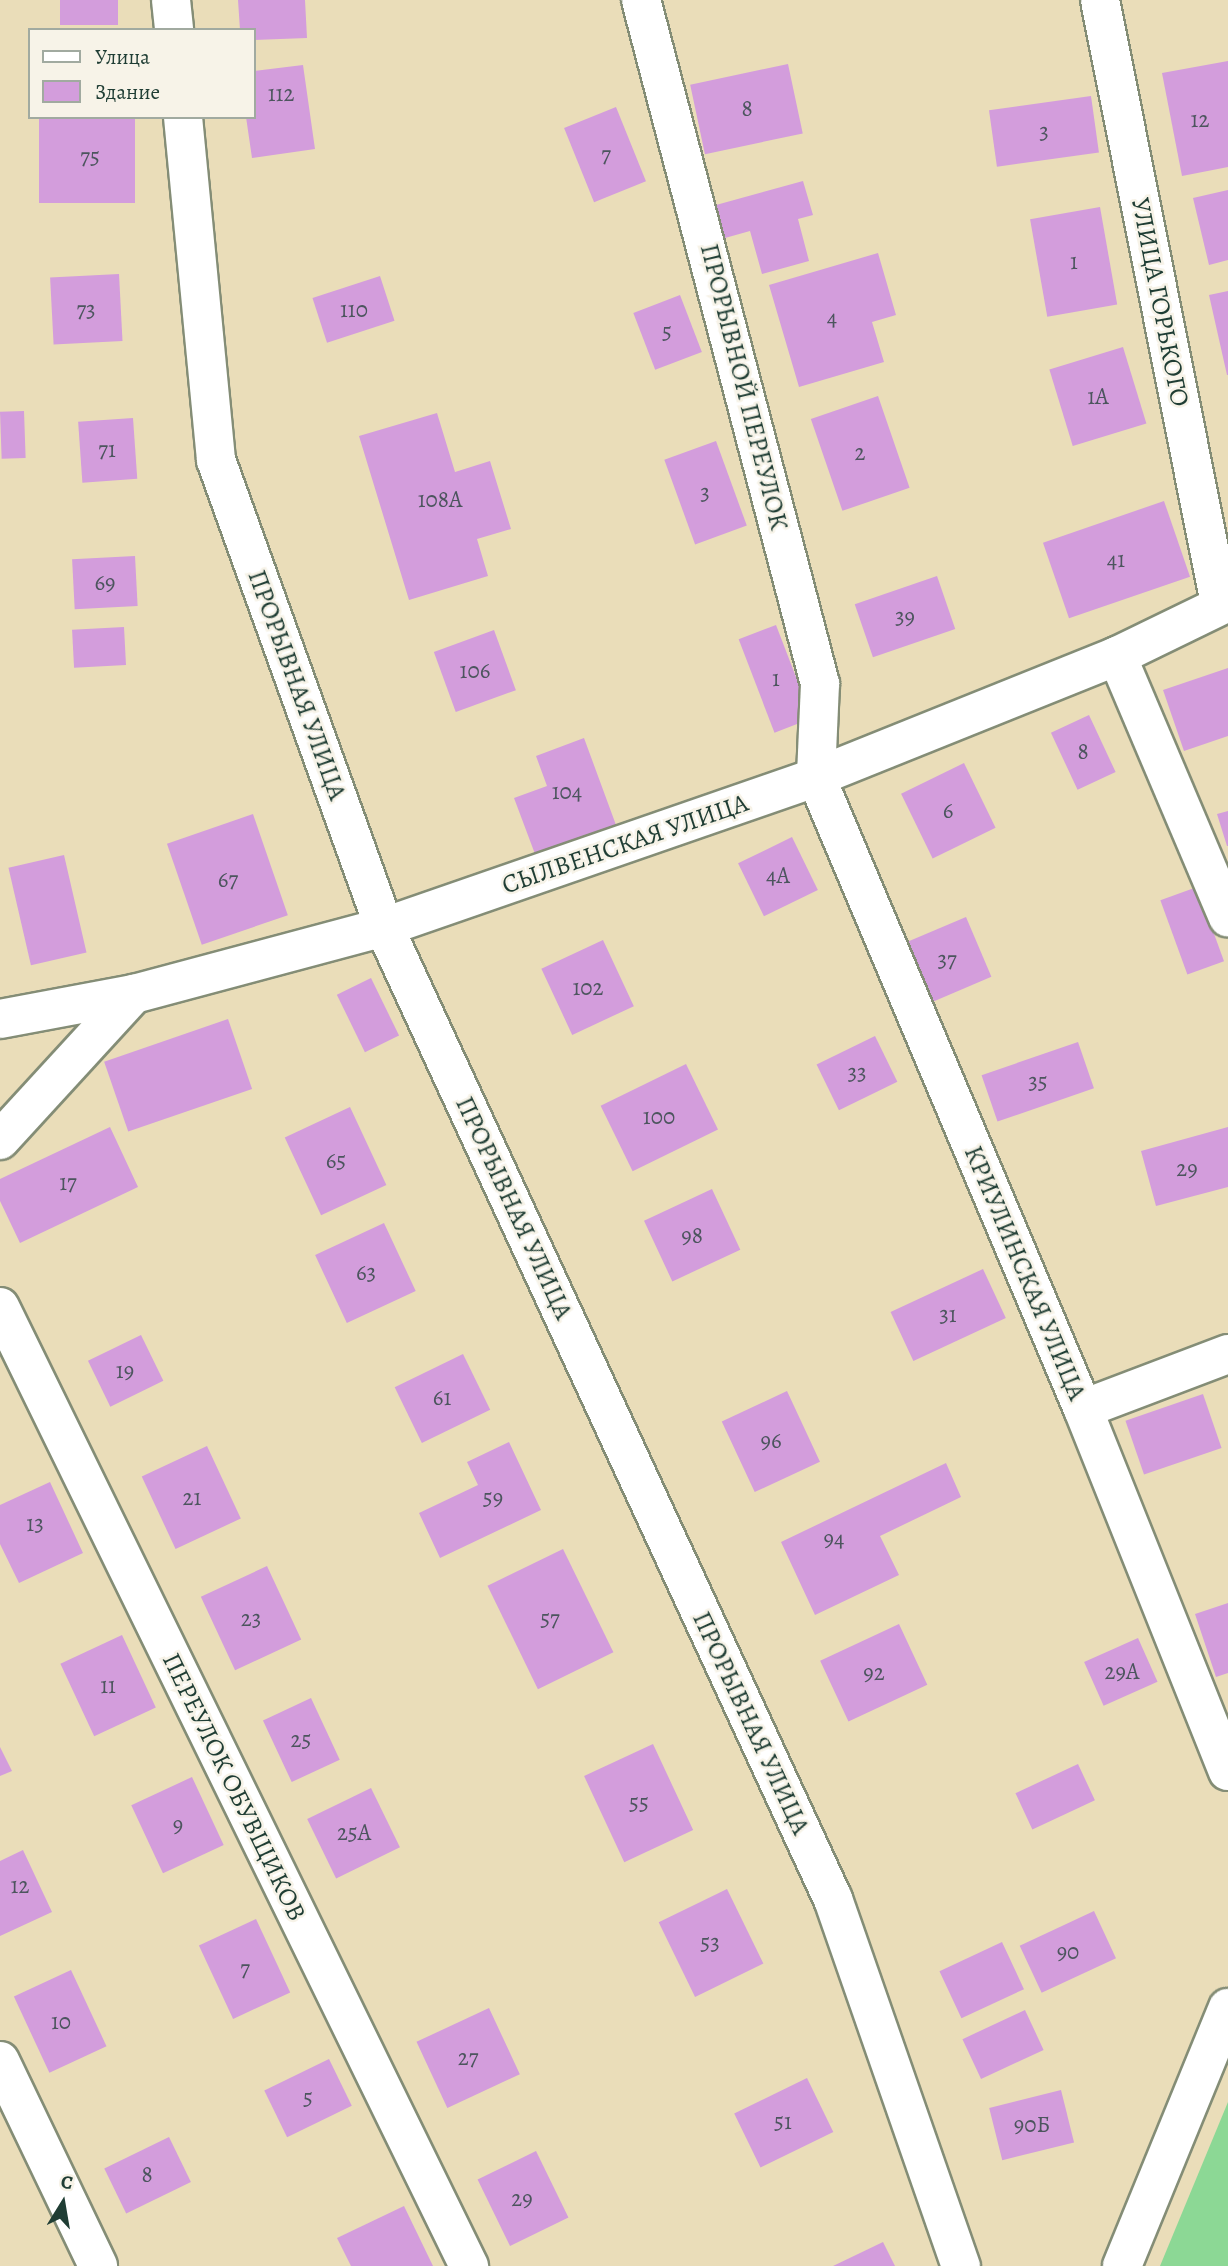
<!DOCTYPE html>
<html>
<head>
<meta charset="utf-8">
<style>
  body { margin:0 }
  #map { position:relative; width:1228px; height:2266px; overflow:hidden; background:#eaddb9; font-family:Alegreya,serif }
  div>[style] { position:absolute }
  .green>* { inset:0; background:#8cd895 }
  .building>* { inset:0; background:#d39ddc; transform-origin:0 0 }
  .roads { filter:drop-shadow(2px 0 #848d76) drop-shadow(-2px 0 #848d76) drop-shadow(0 2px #848d76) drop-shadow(0 -2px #848d76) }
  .minor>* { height:38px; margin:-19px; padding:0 19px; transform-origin:19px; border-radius:19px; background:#fff }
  span { translate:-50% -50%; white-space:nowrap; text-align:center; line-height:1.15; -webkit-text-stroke:5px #f7f3e8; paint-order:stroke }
  .number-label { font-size:23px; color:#4c555e }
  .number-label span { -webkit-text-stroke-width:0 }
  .street-label { font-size:26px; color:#1f3d34 }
  .legend { position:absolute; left:28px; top:28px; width:228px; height:91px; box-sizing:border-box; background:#f7f3e8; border:2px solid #a1aaa0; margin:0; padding:9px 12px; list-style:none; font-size:21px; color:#1f3d34 }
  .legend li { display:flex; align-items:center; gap:14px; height:35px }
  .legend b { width:35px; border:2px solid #a1aaa0 }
  .north { position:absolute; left:28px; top:2168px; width:70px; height:70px; -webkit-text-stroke:5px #f7f3e8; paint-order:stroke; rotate:11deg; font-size:19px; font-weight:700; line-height:28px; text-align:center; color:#1f3d34 }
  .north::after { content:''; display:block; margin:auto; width:24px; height:32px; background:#1f3d34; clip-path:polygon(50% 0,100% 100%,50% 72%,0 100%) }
</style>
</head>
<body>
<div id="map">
  <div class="green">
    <i style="clip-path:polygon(1228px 2102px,1228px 2266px,1160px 2266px)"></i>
  </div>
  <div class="building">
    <i style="left:60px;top:0;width:58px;height:25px"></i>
    <i style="clip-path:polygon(238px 0,305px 0,307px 38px,254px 40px,254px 30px,240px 30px)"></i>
    <i style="clip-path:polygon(1228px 61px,1228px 167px,1182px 176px,1162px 73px)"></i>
    <i style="left:788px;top:64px;width:71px;height:100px;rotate:78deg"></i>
    <i style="clip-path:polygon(303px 65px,315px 149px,252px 158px,246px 117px,254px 117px,254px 71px)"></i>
    <i style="left:1091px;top:96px;width:57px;height:103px;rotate:82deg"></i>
    <i style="left:616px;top:107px;width:80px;height:56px;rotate:68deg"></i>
    <i style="left:39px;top:117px;width:96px;height:86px"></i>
    <i style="clip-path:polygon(803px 181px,813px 215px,798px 219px,809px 261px,762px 274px,750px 231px,725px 238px,716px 205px)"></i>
    <i style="clip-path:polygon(1228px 190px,1228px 260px,1209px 265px,1193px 198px)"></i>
    <i style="left:1100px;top:207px;width:99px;height:71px;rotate:80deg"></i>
    <i style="clip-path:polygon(878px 253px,896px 315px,872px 322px,884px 362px,799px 387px,769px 285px)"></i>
    <i style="left:119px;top:274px;width:67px;height:69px;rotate:87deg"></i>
    <i style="left:380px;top:276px;width:47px;height:71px;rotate:72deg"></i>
    <i style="clip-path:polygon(1228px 291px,1228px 375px,1227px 375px,1209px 295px)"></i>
    <i style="left:680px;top:295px;width:61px;height:50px;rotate:69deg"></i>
    <i style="left:1123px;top:347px;width:80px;height:77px;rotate:73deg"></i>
    <i style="left:878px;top:396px;width:97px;height:71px;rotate:71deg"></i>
    <i style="left:24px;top:411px;width:47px;height:24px;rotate:88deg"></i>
    <i style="clip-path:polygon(437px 413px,455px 472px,490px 461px,511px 529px,477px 539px,488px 576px,409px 600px,359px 436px)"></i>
    <i style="left:133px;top:418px;width:61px;height:55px;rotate:86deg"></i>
    <i style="left:716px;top:441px;width:90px;height:55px;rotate:70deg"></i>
    <i style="left:1164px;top:501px;width:80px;height:128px;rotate:71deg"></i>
    <i style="left:135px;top:556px;width:50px;height:63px;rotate:87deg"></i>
    <i style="left:937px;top:576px;width:56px;height:87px;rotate:71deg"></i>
    <i style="left:776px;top:625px;width:100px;height:40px;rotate:69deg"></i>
    <i style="left:124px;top:627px;width:38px;height:52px;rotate:87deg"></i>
    <i style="left:494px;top:630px;width:64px;height:64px;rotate:70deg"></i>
    <i style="clip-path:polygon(1228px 668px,1228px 736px,1184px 751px,1163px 690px)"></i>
    <i style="left:1089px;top:715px;width:63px;height:42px;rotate:65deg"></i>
    <i style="clip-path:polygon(584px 738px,616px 825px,535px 854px,514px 798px,547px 786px,536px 756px)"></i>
    <i style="left:964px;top:763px;width:72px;height:70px;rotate:64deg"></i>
    <i style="clip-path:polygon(1228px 811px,1228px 846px,1227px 846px,1217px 814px)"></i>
    <i style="left:253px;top:814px;width:107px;height:91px;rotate:71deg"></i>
    <i style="left:792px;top:837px;width:59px;height:60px;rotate:64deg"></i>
    <i style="left:64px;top:855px;width:100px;height:57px;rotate:77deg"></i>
    <i style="left:1197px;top:887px;width:79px;height:39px;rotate:70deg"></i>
    <i style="left:966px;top:917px;width:65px;height:68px;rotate:67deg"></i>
    <i style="left:603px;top:940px;width:73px;height:68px;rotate:65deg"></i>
    <i style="left:371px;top:978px;width:64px;height:38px;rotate:64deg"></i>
    <i style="left:228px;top:1019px;width:74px;height:131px;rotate:71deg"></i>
    <i style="left:875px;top:1036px;width:51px;height:65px;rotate:64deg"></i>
    <i style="left:1078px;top:1042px;width:49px;height:102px;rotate:71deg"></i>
    <i style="left:686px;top:1064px;width:73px;height:95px;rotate:64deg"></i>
    <i style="left:350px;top:1107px;width:86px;height:72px;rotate:65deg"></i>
    <i style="clip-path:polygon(110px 1127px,138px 1187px,20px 1243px,0 1201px,0 1179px)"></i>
    <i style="clip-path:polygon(1228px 1127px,1228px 1187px,1156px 1206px,1141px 1151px)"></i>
    <i style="left:712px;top:1189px;width:67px;height:75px;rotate:65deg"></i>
    <i style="left:384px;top:1223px;width:75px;height:76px;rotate:65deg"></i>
    <i style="left:983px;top:1269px;width:54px;height:102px;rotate:65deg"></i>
    <i style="left:141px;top:1335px;width:51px;height:59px;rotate:64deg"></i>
    <i style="left:463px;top:1354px;width:62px;height:76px;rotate:64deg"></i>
    <i style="left:787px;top:1391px;width:78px;height:72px;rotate:65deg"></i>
    <i style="left:1203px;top:1394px;width:57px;height:82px;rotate:71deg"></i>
    <i style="clip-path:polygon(509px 1442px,541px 1510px,440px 1558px,419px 1513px,478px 1485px,467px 1462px)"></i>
    <i style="left:207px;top:1446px;width:80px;height:72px;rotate:65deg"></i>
    <i style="clip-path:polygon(946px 1463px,961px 1497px,880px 1536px,899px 1575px,815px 1615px,781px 1542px)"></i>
    <i style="clip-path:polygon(50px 1482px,83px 1553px,19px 1583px,0 1544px,0 1505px)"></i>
    <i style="left:563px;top:1549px;width:115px;height:84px;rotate:64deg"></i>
    <i style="left:267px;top:1566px;width:81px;height:73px;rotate:65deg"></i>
    <i style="clip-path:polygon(1228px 1603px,1228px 1673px,1216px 1677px,1195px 1614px)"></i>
    <i style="left:899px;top:1624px;width:67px;height:87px;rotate:65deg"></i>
    <i style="left:122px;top:1635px;width:80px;height:68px;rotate:65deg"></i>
    <i style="left:1138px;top:1638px;width:48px;height:59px;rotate:66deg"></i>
    <i style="left:311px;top:1698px;width:68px;height:53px;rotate:65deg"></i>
    <i style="left:653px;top:1744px;width:95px;height:76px;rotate:65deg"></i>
    <i style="clip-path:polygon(0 1747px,12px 1771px,0 1776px)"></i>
    <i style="left:1078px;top:1764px;width:40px;height:69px;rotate:65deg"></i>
    <i style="left:192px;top:1777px;width:75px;height:67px;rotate:65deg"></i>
    <i style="left:371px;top:1788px;width:66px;height:71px;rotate:64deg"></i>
    <i style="clip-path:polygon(23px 1850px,52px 1912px,0 1936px,0 1861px)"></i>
    <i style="left:727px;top:1889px;width:83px;height:76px;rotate:64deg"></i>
    <i style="left:1094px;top:1911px;width:52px;height:82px;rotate:65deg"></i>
    <i style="left:256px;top:1919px;width:81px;height:63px;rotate:65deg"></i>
    <i style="left:1002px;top:1942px;width:52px;height:69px;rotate:65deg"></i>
    <i style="left:71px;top:1970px;width:84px;height:63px;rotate:65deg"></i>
    <i style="left:489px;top:2008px;width:73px;height:80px;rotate:65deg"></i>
    <i style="left:1025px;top:2010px;width:44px;height:69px;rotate:65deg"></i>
    <i style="left:329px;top:2059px;width:52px;height:72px;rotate:64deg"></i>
    <i style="left:807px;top:2078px;width:60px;height:81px;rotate:64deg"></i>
    <i style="left:1061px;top:2090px;width:54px;height:74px;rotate:76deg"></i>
    <i style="left:169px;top:2137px;width:50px;height:72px;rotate:64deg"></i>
    <i style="left:536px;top:2151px;width:74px;height:65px;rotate:64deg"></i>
    <i style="clip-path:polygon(404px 2206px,433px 2266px,351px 2266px,337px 2238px)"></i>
    <i style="clip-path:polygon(883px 2242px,895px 2266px,833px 2266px)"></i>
  </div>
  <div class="roads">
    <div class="minor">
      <i style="left:171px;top:0;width:30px;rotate:84deg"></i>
      <i style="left:641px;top:0;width:707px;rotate:75.33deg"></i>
      <i style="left:820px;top:684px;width:93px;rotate:92.5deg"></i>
      <i style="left:816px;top:777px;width:686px;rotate:67.1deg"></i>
      <i style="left:1083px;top:1409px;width:390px;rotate:68.2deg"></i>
      <i style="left:1100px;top:0;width:616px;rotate:78.76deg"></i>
      <i style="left:183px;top:117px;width:345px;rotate:84.5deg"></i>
      <i style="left:216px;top:460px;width:496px;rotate:70.2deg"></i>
      <i style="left:384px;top:927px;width:1071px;rotate:65.21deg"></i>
      <i style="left:833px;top:1899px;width:389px;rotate:70.8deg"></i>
      <i style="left:1117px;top:656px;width:284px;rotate:67deg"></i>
      <i style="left:0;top:1019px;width:136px;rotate:-10.6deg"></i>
      <i style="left:134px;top:994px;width:259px;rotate:-15deg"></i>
      <i style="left:384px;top:927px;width:457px;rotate:-19.1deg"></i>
      <i style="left:816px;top:777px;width:324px;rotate:-21.9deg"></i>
      <i style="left:1117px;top:656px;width:123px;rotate:-25.9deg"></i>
      <i style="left:0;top:1140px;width:198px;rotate:-47.5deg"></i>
      <i style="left:0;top:1307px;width:1068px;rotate:63.94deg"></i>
      <i style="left:1083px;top:1409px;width:155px;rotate:-20.8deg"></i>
      <i style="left:0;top:2061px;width:227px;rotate:64.4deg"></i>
      <i style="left:1122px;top:2266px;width:279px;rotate:-67.7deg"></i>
    </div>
  </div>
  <div class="number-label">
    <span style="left:281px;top:94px">112</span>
    <span style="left:747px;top:109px">8</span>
    <span style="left:1200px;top:120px">12</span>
    <span style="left:1044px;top:132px">3</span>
    <span style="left:606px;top:155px">7</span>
    <span style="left:90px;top:157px">75</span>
    <span style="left:1074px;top:262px">1</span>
    <span style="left:86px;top:310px">73</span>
    <span style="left:354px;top:310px">110</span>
    <span style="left:832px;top:318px">4</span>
    <span style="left:667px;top:332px">5</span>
    <span style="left:1098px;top:397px">1А</span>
    <span style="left:107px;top:450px">71</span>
    <span style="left:860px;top:453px">2</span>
    <span style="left:705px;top:493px">3</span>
    <span style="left:440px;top:500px">108А</span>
    <span style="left:1116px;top:560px">41</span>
    <span style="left:105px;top:583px">69</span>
    <span style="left:905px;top:617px">39</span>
    <span style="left:475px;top:671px">106</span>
    <span style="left:776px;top:679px">1</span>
    <span style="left:1083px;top:752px">8</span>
    <span style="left:567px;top:792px">104</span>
    <span style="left:948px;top:811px">6</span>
    <span style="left:778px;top:876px">4А</span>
    <span style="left:228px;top:880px">67</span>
    <span style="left:947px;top:960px">37</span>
    <span style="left:588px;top:988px">102</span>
    <span style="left:857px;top:1073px">33</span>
    <span style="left:1038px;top:1082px">35</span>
    <span style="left:659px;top:1117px">100</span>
    <span style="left:336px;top:1161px">65</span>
    <span style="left:1187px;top:1169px">29</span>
    <span style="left:68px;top:1183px">17</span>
    <span style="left:692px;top:1236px">98</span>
    <span style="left:366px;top:1273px">63</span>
    <span style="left:948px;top:1315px">31</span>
    <span style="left:125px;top:1371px">19</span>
    <span style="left:442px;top:1398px">61</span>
    <span style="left:771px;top:1441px">96</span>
    <span style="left:192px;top:1498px">21</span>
    <span style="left:493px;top:1498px">59</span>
    <span style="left:35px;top:1524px">13</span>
    <span style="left:834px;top:1539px">94</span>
    <span style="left:251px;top:1619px">23</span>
    <span style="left:550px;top:1619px">57</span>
    <span style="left:1122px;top:1672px">29А</span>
    <span style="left:874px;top:1673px">92</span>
    <span style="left:108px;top:1686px">11</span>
    <span style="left:301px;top:1740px">25</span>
    <span style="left:639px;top:1803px">55</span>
    <span style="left:178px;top:1825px">9</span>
    <span style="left:354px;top:1833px">25А</span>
    <span style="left:20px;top:1886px">12</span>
    <span style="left:710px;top:1943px">53</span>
    <span style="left:1068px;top:1952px">90</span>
    <span style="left:245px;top:1969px">7</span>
    <span style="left:61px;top:2022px">10</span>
    <span style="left:468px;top:2058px">27</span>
    <span style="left:308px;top:2098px">5</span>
    <span style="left:783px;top:2122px">51</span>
    <span style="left:1032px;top:2125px">90Б</span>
    <span style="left:147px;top:2175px">8</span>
    <span style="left:522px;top:2199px">29</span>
  </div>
  <div class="street-label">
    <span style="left:1160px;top:302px;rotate:79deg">УЛИЦА ГОРЬКОГО</span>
    <span style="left:744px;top:387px;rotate:76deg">ПРОРЫВНОЙ ПЕРЕУЛОК</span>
    <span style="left:297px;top:685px;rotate:70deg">ПРОРЫВНАЯ УЛИЦА</span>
    <span style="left:625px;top:844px;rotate:-19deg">СЫЛВЕНСКАЯ УЛИЦА</span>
    <span style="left:514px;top:1208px;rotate:65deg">ПРОРЫВНАЯ УЛИЦА</span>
    <span style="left:1025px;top:1273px;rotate:67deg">КРИУЛИНСКАЯ УЛИЦА</span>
    <span style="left:751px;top:1723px;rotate:65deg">ПРОРЫВНАЯ УЛИЦА</span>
    <span style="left:234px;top:1787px;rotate:64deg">ПЕРЕУЛОК ОБУВЩИКОВ</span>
  </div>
  <ul class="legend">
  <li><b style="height:9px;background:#fff"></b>Улица</li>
  <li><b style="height:19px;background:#d39ddc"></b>Здание</li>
  </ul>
  <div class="north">С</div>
</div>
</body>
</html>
